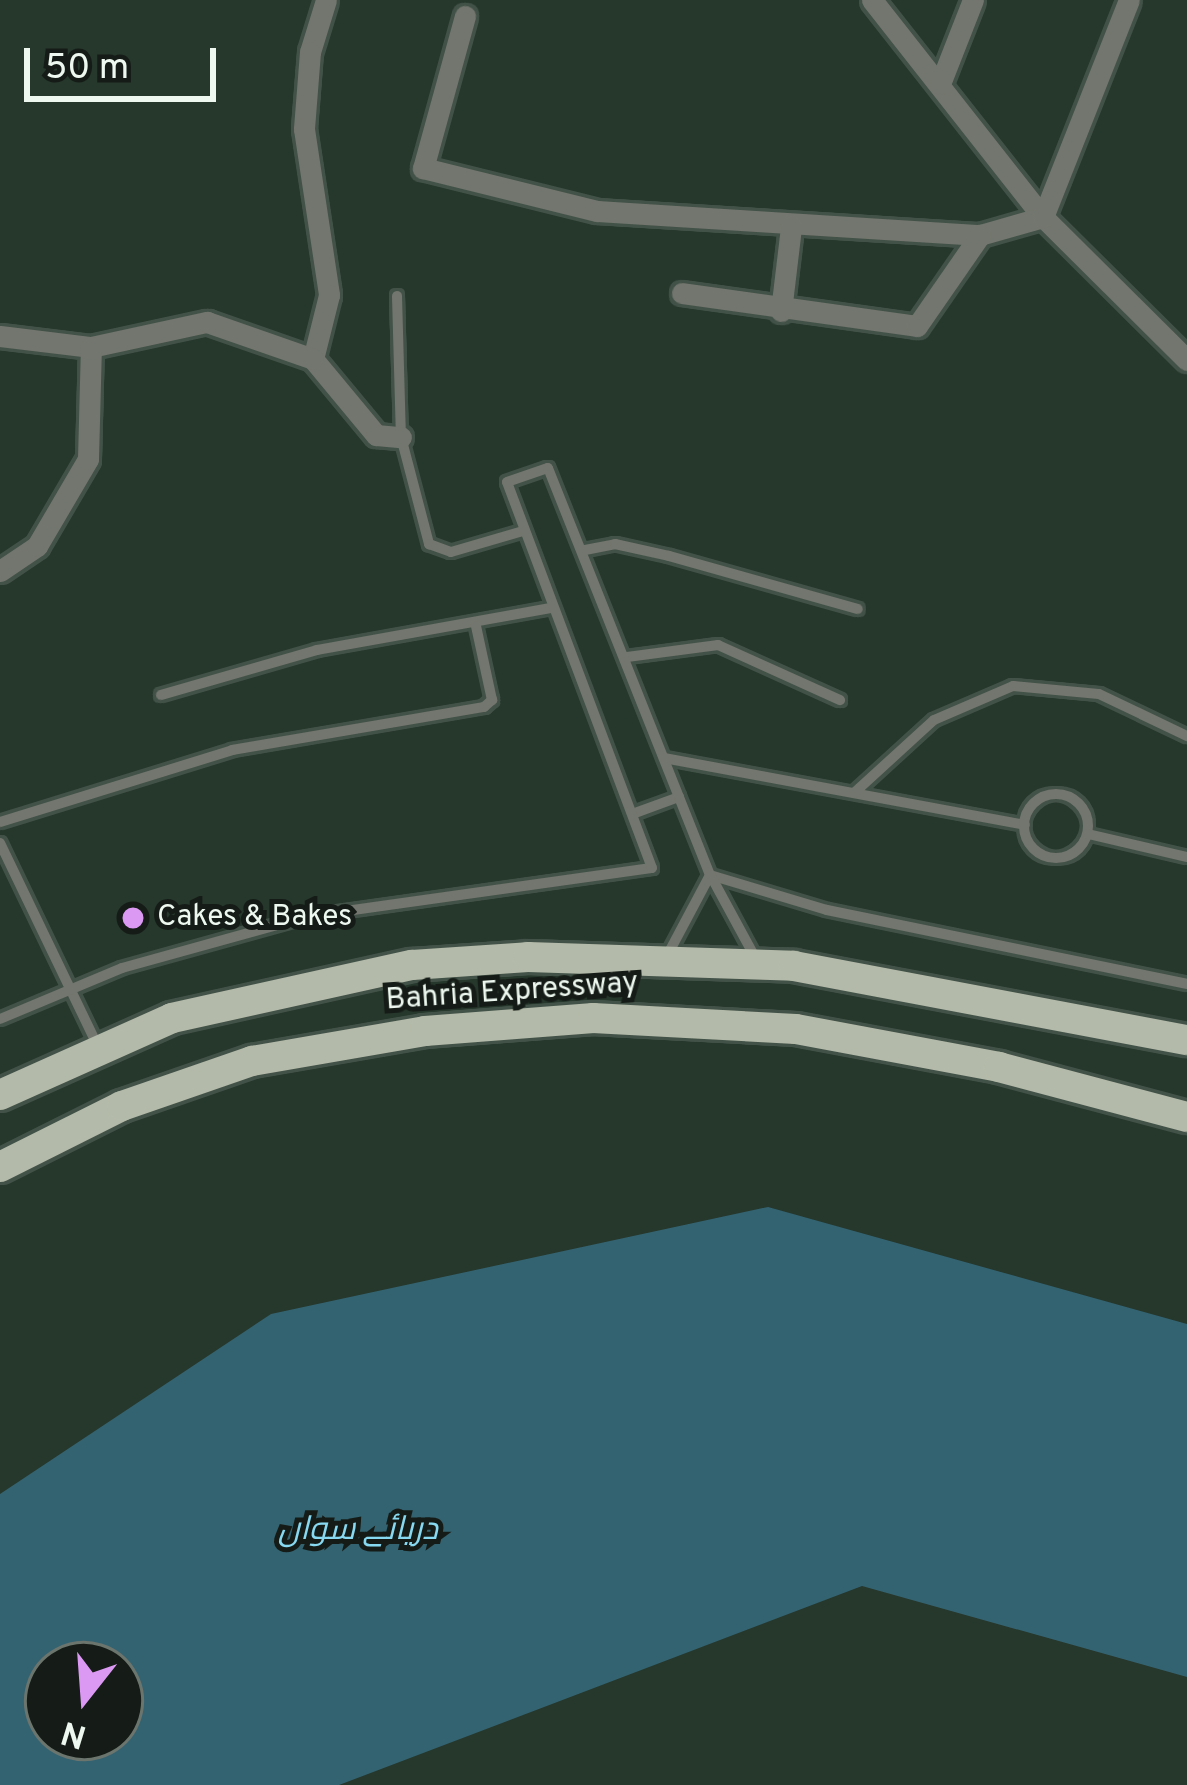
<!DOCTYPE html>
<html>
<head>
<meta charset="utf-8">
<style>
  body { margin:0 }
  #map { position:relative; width:1187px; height:1785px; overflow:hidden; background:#26372c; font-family:Overpass,Cairo,sans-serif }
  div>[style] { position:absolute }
  .water>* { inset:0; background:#336371 }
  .roads { filter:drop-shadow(3px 0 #425248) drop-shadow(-3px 0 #425248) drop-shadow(0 3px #425248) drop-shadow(0 -3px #425248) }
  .lane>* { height:10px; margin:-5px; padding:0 5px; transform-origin:5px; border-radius:5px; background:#73766e }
  .lane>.ring { margin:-5px; padding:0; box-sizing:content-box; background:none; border:10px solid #73766e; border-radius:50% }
  .street>* { height:21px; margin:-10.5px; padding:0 10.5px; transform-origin:10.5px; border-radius:10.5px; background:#73766e }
  .primary>* { height:30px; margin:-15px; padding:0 15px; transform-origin:15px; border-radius:15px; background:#b4baa9 }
  .dots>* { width:33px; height:33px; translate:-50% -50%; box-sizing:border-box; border:6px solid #151c17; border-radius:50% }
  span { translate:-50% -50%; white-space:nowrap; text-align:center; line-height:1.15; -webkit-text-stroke:10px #151c17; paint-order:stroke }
  .poi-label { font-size:30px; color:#eef8f1 }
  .left { translate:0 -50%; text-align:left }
  .street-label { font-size:30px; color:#eef8f1 }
  .water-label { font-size:33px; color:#87d8f1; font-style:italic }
  .north { position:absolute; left:24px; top:1641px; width:120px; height:120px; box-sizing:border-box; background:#151c17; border:3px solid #6c746e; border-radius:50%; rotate:197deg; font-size:33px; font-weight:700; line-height:48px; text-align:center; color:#eef8f1 }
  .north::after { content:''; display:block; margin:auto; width:42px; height:54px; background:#dc99f4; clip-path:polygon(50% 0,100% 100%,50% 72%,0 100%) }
  .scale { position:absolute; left:24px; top:48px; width:192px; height:54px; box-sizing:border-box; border:6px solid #eef8f1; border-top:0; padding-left:15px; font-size:36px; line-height:42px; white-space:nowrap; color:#eef8f1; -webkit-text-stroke:9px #151c17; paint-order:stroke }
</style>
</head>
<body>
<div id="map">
  <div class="water">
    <i style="clip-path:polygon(evenodd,768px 1207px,1187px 1324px,1187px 1677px,862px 1586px,339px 1785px,0 1785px,0 1494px,271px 1314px,768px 1207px,48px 1665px,120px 1665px,120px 1737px,48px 1737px,48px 1665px)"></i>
  </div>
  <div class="roads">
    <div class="lane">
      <i style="left:397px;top:296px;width:141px;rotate:88.4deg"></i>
      <i style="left:401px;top:437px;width:111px;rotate:75.3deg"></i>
      <i style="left:429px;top:544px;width:23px;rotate:20deg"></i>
      <i style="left:451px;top:552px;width:75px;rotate:-16.3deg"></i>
      <i style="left:585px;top:550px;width:31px;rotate:-11deg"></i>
      <i style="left:615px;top:544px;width:55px;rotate:12.5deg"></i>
      <i style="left:669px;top:556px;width:196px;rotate:15.7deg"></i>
      <i style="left:627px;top:657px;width:92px;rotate:-7.5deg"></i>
      <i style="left:718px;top:645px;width:134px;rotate:24.3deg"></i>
      <i style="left:161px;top:695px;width:162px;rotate:-16.1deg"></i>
      <i style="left:317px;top:650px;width:238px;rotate:-10.2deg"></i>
      <i style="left:664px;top:758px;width:367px;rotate:10.5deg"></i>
      <i style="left:854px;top:793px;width:108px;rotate:-42.4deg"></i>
      <i style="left:934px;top:720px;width:86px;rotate:-23.3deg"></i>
      <i style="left:1013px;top:686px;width:86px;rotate:5.3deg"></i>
      <i style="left:1099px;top:694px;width:98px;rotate:25.5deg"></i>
      <i class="ring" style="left:1024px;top:794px;width:54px;height:54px"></i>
      <i style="left:635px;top:813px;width:47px;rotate:-20deg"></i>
      <i style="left:0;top:822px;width:243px;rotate:-17.2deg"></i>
      <i style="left:232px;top:750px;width:256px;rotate:-9.7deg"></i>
      <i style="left:484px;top:707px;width:11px;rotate:-41deg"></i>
      <i style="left:492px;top:700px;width:76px;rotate:-102.2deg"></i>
      <i style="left:1088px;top:834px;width:102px;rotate:13.1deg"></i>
      <i style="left:0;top:843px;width:226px;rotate:64.3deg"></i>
      <i style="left:710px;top:875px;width:122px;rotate:16.7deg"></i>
      <i style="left:827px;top:910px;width:368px;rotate:11.6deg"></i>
      <i style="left:712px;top:878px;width:94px;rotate:61.5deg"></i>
      <i style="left:0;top:1019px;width:132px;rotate:-22.7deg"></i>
      <i style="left:122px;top:968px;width:195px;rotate:-15.5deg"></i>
      <i style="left:310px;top:916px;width:345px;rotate:-8deg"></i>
      <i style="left:652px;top:868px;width:412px;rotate:-110.6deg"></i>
      <i style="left:507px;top:482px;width:43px;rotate:-18.9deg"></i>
      <i style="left:548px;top:468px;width:438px;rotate:68.3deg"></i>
      <i style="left:710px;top:875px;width:92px;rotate:118deg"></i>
    </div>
    <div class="street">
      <i style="left:326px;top:0;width:54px;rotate:107.1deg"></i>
      <i style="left:310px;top:52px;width:77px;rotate:94.5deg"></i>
      <i style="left:304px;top:129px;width:168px;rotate:81.4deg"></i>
      <i style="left:329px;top:295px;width:66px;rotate:104deg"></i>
      <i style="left:313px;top:359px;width:99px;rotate:50.3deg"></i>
      <i style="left:376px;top:435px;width:25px;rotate:5deg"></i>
      <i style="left:872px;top:0;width:276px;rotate:51.8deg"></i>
      <i style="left:1043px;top:217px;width:203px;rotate:44.8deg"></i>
      <i style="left:465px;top:16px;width:158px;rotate:105.4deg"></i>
      <i style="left:423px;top:168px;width:179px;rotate:13.9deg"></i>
      <i style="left:597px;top:211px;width:384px;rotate:3.6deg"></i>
      <i style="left:980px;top:235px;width:66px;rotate:-15.9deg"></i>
      <i style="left:1043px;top:217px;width:233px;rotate:-68.4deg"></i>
      <i style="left:940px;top:84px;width:90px;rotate:-68.6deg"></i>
      <i style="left:682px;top:293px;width:237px;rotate:8deg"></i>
      <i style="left:917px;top:326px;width:111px;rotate:-55.3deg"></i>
      <i style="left:781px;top:311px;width:85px;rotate:-83.2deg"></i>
      <i style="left:0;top:336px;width:92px;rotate:6.9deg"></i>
      <i style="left:91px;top:347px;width:119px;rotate:-12.2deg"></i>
      <i style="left:207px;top:322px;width:112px;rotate:19.2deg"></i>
      <i style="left:0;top:571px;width:45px;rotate:-34deg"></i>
      <i style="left:37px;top:546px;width:101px;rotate:-59.6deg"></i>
      <i style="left:88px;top:459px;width:112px;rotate:-88.5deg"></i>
    </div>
    <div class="primary">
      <i style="left:0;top:1095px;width:188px;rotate:-24.1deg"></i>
      <i style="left:172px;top:1018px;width:246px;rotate:-12.5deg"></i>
      <i style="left:412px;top:965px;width:116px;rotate:-3.9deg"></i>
      <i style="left:528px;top:957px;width:266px;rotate:1.9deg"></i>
      <i style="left:794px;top:966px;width:400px;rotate:10.7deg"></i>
      <i style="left:0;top:1167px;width:136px;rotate:-26.6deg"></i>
      <i style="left:122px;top:1106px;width:138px;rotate:-19.1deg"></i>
      <i style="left:252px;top:1061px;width:176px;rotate:-9.8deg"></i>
      <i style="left:425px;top:1031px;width:169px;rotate:-4.4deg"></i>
      <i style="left:593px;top:1018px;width:203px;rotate:3.1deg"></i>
      <i style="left:796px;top:1029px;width:207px;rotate:10.6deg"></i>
      <i style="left:999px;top:1067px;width:195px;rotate:14.9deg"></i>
    </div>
  </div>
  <div class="dots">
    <i style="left:133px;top:918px;background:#dc99f4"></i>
  </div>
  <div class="poi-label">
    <span class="left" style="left:157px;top:918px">Cakes &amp; Bakes</span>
  </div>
  <div class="street-label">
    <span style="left:512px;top:993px;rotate:-4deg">Bahria Expressway</span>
  </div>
  <div class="water-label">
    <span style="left:358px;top:1532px">دریائے سواں</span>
  </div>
  <div class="north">N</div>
  <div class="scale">50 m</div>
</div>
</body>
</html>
